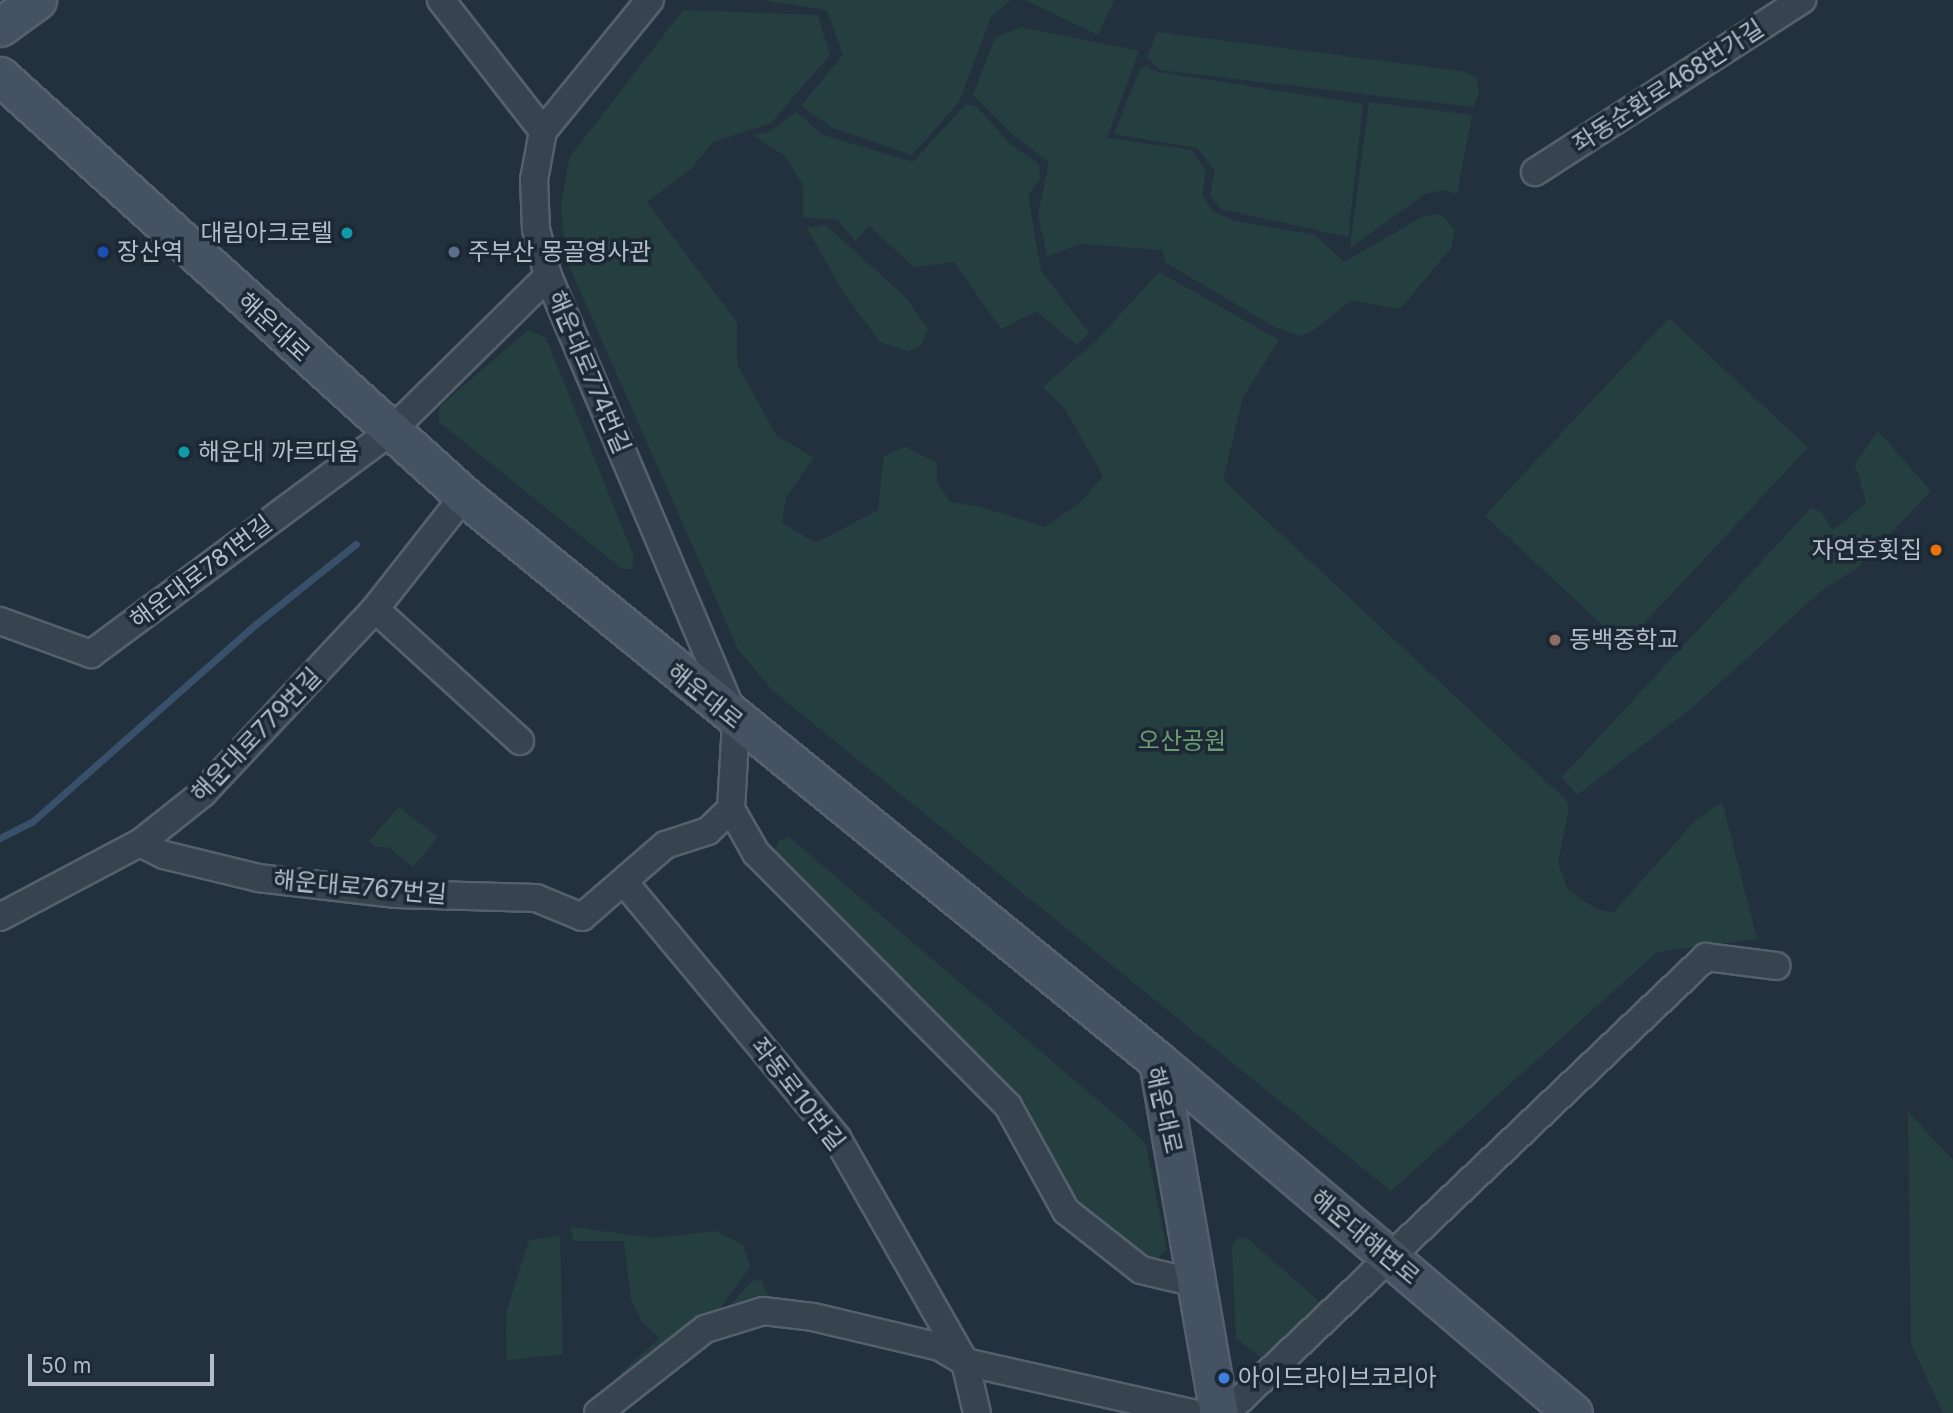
<!DOCTYPE html>
<html>
<head>
<meta charset="utf-8">
<style>
  body { margin:0 }
  #map { position:relative; width:1953px; height:1413px; overflow:hidden; background:#23313f; font-family:Inter,"Noto Sans KR",sans-serif }
  div>[style] { position:absolute }
  .green>* { inset:0; background:#253f40; transform-origin:0 0 }
  .stream>* { height:7px; margin:-3.5px; padding:0 3.5px; transform-origin:3.5px; border-radius:3.5px; background:#385069 }
  .roads { filter:drop-shadow(2px 0 #55606d) drop-shadow(-2px 0 #55606d) drop-shadow(0 2px #55606d) drop-shadow(0 -2px #55606d) }
  .street>* { height:26px; margin:-13px; padding:0 13px; transform-origin:13px; border-radius:13px; background:#37434f }
  .secondary>* { height:37px; margin:-18.5px; padding:0 18.5px; transform-origin:18.5px; border-radius:18.5px; background:#455262 }
  .dots>* { width:19px; height:19px; translate:-50% -50%; box-sizing:border-box; border:4px solid #1c2834; border-radius:50% }
  span { translate:-50% -50%; white-space:nowrap; text-align:center; line-height:1.15; -webkit-text-stroke:7px #1c2834; paint-order:stroke }
  .street-label { font-size:24px; color:#b3bdca }
  .poi-label { font-size:24px; color:#b3bdca }
  .right { translate:-100% -50%; text-align:right }
  .left { translate:0 -50%; text-align:left }
  .park-label { font-size:24px; color:#699c71 }
  .scale { position:absolute; left:28px; top:1354px; width:186px; height:32px; box-sizing:border-box; border:4px solid #b3bdca; border-top:0; padding-left:9px; font-size:21px; line-height:24px; white-space:nowrap; color:#b3bdca; -webkit-text-stroke:5px #1c2834; paint-order:stroke }
</style>
</head>
<body>
<div id="map">
  <div class="green">
    <i style="clip-path:polygon(762px 0,1011px 0,991px 17px,959px 102px,912px 155px,833px 128px,801px 106px,843px 55px,827px 10px)"></i>
    <i style="clip-path:polygon(1025px 0,1114px 0,1098px 35px)"></i>
    <i style="clip-path:polygon(683px 10px,818px 15px,830px 55px,771px 123px,713px 142px,691px 169px,647px 202px,737px 322px,737px 364px,776px 435px,814px 458px,786px 497px,782px 523px,816px 543px,878px 510px,884px 456px,905px 447px,937px 463px,937px 482px,950px 502px,977px 506px,1045px 527px,1080px 503px,1103px 476px,1065px 409px,1043px 387px,1097px 340px,1159px 272px,1279px 340px,1243px 397px,1223px 480px,1566px 800px,1569px 806px,1558px 863px,1568px 890px,1595px 908px,1613px 913px,1694px 822px,1722px 802px,1757px 939px,1657px 952px,1391px 1191px,773px 691px,738px 649px,566px 259px,561px 208px,569px 158px)"></i>
    <i style="clip-path:polygon(1021px 27px,1139px 51px,1107px 138px,1192px 150px,1206px 171px,1202px 195px,1214px 212px,1234px 221px,1315px 235px,1344px 262px,1422px 217px,1440px 214px,1455px 230px,1451px 248px,1400px 309px,1352px 300px,1311px 332px,1299px 336px,1275px 327px,1166px 263px,1162px 250px,1081px 244px,1047px 256px,1038px 215px,1049px 162px,1013px 135px,973px 95px,995px 38px)"></i>
    <i style="clip-path:polygon(1157px 32px,1462px 71px,1477px 78px,1479px 91px,1474px 107px,1160px 70px,1147px 58px)"></i>
    <i style="clip-path:polygon(1147px 65px,1153px 71px,1363px 104px,1348px 237px,1221px 209px,1210px 195px,1215px 171px,1197px 148px,1114px 134px,1140px 69px)"></i>
    <i style="clip-path:polygon(1369px 102px,1472px 115px,1457px 194px,1443px 190px,1425px 194px,1350px 248px)"></i>
    <i style="clip-path:polygon(966px 104px,976px 106px,1011px 145px,1039px 164px,1040px 179px,1028px 195px,1041px 271px,1089px 333px,1077px 345px,1036px 311px,1001px 329px,954px 262px,914px 267px,869px 226px,855px 241px,838px 220px,803px 217px,803px 185px,785px 156px,753px 135px,769px 132px,796px 112px,823px 135px,913px 162px)"></i>
    <i style="clip-path:polygon(826px 225px,907px 299px,928px 329px,920px 347px,907px 351px,880px 342px,843px 292px,807px 228px)"></i>
    <i style="left:1669px;top:318px;width:190px;height:270px;rotate:43deg"></i>
    <i style="clip-path:polygon(528px 330px,546px 338px,634px 557px,632px 569px,622px 569px,439px 422px,439px 407px)"></i>
    <i style="clip-path:polygon(1878px 431px,1931px 491px,1857px 568px,1821px 591px,1693px 707px,1577px 795px,1562px 777px,1811px 508px,1821px 512px,1833px 530px,1866px 503px,1855px 464px)"></i>
    <i style="clip-path:polygon(399px 807px,438px 837px,413px 867px,388px 847px,375px 847px,369px 841px)"></i>
    <i style="clip-path:polygon(789px 837px,1134px 1131px,1146px 1145px,1167px 1250px,1155px 1260px,1131px 1249px,1075px 1204px,1019px 1099px,775px 852px,779px 840px)"></i>
    <i style="clip-path:polygon(1908px 1112px,1953px 1160px,1953px 1413px,1943px 1413px,1911px 1344px)"></i>
    <i style="clip-path:polygon(570px 1227px,655px 1238px,716px 1231px,743px 1245px,750px 1267px,713px 1318px,626px 1378px,621px 1372px,660px 1338px,642px 1322px,631px 1299px,624px 1241px,574px 1241px)"></i>
    <i style="clip-path:polygon(560px 1236px,563px 1354px,507px 1360px,506px 1313px,529px 1240px)"></i>
    <i style="clip-path:polygon(1238px 1237px,1247px 1238px,1321px 1303px,1321px 1315px,1266px 1362px,1236px 1338px,1232px 1247px)"></i>
    <i style="clip-path:polygon(761px 1280px,772px 1303px,723px 1313px,752px 1281px)"></i>
  </div>
  <div class="stream">
    <i style="left:0;top:838px;width:36px;rotate:-27deg"></i>
    <i style="left:32px;top:822px;width:299px;rotate:-41.5deg"></i>
    <i style="left:256px;top:624px;width:128px;rotate:-38.7deg"></i>
  </div>
  <div class="roads">
    <div class="street">
      <i style="left:441px;top:0;width:166px;rotate:52.1deg"></i>
      <i style="left:1535px;top:172px;width:318px;rotate:-32.8deg"></i>
      <i style="left:375px;top:609px;width:196px;rotate:42.3deg"></i>
      <i style="left:0;top:621px;width:97px;rotate:19.9deg"></i>
      <i style="left:91px;top:654px;width:371px;rotate:-36.6deg"></i>
      <i style="left:389px;top:433px;width:223px;rotate:-44.6deg"></i>
      <i style="left:731px;top:809px;width:51px;rotate:60.4deg"></i>
      <i style="left:756px;top:853px;width:357px;rotate:45.1deg"></i>
      <i style="left:1008px;top:1106px;width:120px;rotate:61.1deg"></i>
      <i style="left:1066px;top:1211px;width:95px;rotate:38.2deg"></i>
      <i style="left:1141px;top:1270px;width:61px;rotate:13.3deg"></i>
      <i style="left:140px;top:843px;width:27px;rotate:27deg"></i>
      <i style="left:164px;top:855px;width:97px;rotate:13.7deg"></i>
      <i style="left:258px;top:878px;width:139px;rotate:6.6deg"></i>
      <i style="left:396px;top:894px;width:140px;rotate:1.6deg"></i>
      <i style="left:536px;top:898px;width:50px;rotate:22.4deg"></i>
      <i style="left:582px;top:917px;width:110px;rotate:-40.9deg"></i>
      <i style="left:665px;top:845px;width:45px;rotate:-18deg"></i>
      <i style="left:708px;top:831px;width:32px;rotate:-44deg"></i>
      <i style="left:731px;top:809px;width:88px;rotate:-86.7deg"></i>
      <i style="left:736px;top:721px;width:483px;rotate:-112.9deg"></i>
      <i style="left:548px;top:276px;width:49px;rotate:-104.3deg"></i>
      <i style="left:536px;top:229px;width:49px;rotate:-92.3deg"></i>
      <i style="left:534px;top:180px;width:50px;rotate:-79.6deg"></i>
      <i style="left:543px;top:131px;width:169px;rotate:-50.8deg"></i>
      <i style="left:624px;top:882px;width:333px;rotate:50.2deg"></i>
      <i style="left:837px;top:1138px;width:258px;rotate:60.3deg"></i>
      <i style="left:965px;top:1362px;width:52px;rotate:76.8deg"></i>
      <i style="left:0;top:917px;width:158px;rotate:-27.9deg"></i>
      <i style="left:140px;top:843px;width:80px;rotate:-38.4deg"></i>
      <i style="left:203px;top:793px;width:252px;rotate:-46.9deg"></i>
      <i style="left:375px;top:609px;width:144px;rotate:-51.8deg"></i>
      <i style="left:598px;top:1413px;width:136px;rotate:-38.1deg"></i>
      <i style="left:705px;top:1329px;width:61px;rotate:-17.2deg"></i>
      <i style="left:763px;top:1311px;width:50px;rotate:6.8deg"></i>
      <i style="left:813px;top:1317px;width:130px;rotate:13.3deg"></i>
      <i style="left:940px;top:1347px;width:29px;rotate:31deg"></i>
      <i style="left:965px;top:1362px;width:232px;rotate:12.7deg"></i>
      <i style="left:1226px;top:1413px;width:662px;rotate:-43.53deg"></i>
      <i style="left:1706px;top:957px;width:71px;rotate:7.3deg"></i>
    </div>
    <div class="secondary">
      <i style="left:0;top:27px;width:46px;rotate:-36.1deg"></i>
      <i style="left:0;top:76px;width:626px;rotate:42.15deg"></i>
      <i style="left:464px;top:496px;width:895px;rotate:39.15deg"></i>
      <i style="left:1158px;top:1061px;width:357px;rotate:80.2deg"></i>
      <i style="left:1158px;top:1061px;width:544px;rotate:40.3deg"></i>
    </div>
  </div>
  <div class="dots">
    <i style="left:347px;top:233px;background:#0f9aa8"></i>
    <i style="left:103px;top:252px;background:#1a4fb4"></i>
    <i style="left:454px;top:252px;background:#5c6f8a"></i>
    <i style="left:184px;top:452px;background:#0f9aa8"></i>
    <i style="left:1936px;top:550px;background:#e8710a"></i>
    <i style="left:1555px;top:640px;background:#8d6e63"></i>
    <i style="left:1224px;top:1378px;background:#3f7fe0"></i>
  </div>
  <div class="street-label">
    <span style="left:1668px;top:86px;rotate:-33deg">좌동순환로468번가길</span>
    <span style="left:274px;top:327px;rotate:43deg">해운대로</span>
    <span style="left:589px;top:372px;rotate:67deg">해운대로774번길</span>
    <span style="left:201px;top:572px;rotate:-37deg">해운대로781번길</span>
    <span style="left:705px;top:696px;rotate:39deg">해운대로</span>
    <span style="left:256px;top:735px;rotate:-46deg">해운대로779번길</span>
    <span style="left:360px;top:887px;rotate:5deg">해운대로767번길</span>
    <span style="left:798px;top:1094px;rotate:52deg">좌동로10번길</span>
    <span style="left:1164px;top:1110px;rotate:77deg">해운대로</span>
    <span style="left:1365px;top:1237px;rotate:40deg">해운대해변로</span>
  </div>
  <div class="poi-label">
    <span class="right" style="left:333px;top:233px">대림아크로텔</span>
    <span class="left" style="left:117px;top:252px">장산역</span>
    <span class="left" style="left:468px;top:252px">주부산 몽골영사관</span>
    <span class="left" style="left:198px;top:452px">해운대 까르띠움</span>
    <span class="right" style="left:1922px;top:550px">자연호횟집</span>
    <span class="left" style="left:1569px;top:640px">동백중학교</span>
    <span class="left" style="left:1238px;top:1378px">아이드라이브코리아</span>
  </div>
  <div class="park-label">
    <span style="left:1182px;top:741px">오산공원</span>
  </div>
  <div class="scale">50 m</div>
</div>
</body>
</html>
